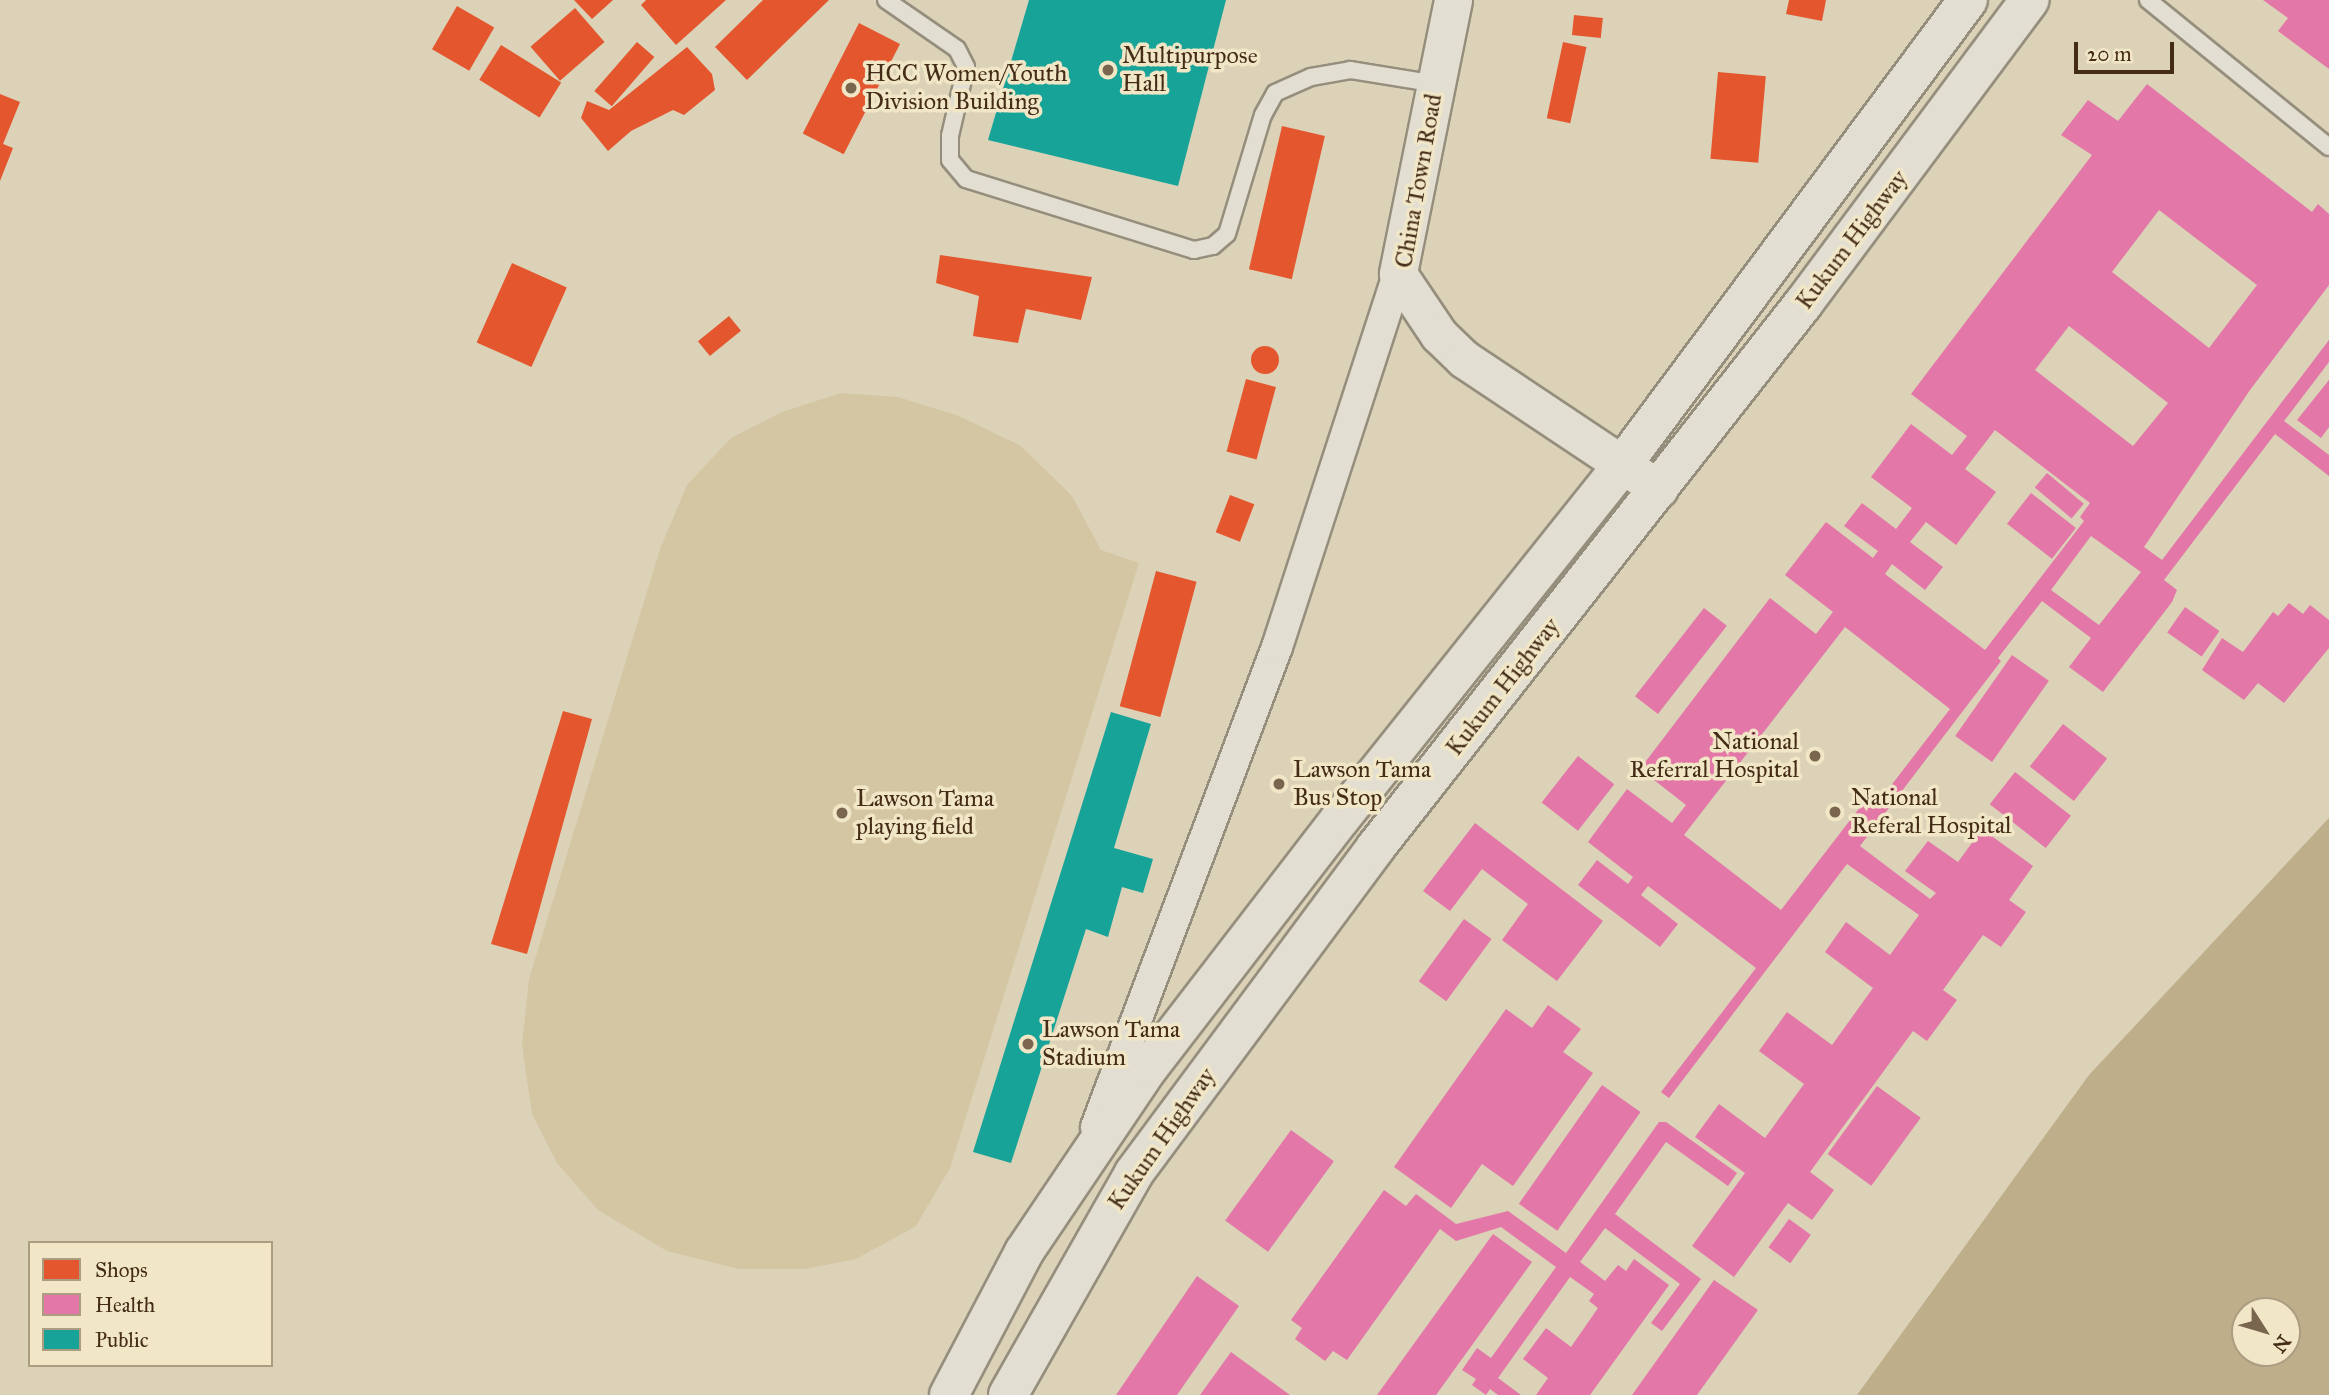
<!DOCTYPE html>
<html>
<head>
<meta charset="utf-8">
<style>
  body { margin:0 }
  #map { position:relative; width:2329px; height:1395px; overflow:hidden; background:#dbd2b8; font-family:"IM FELL Great Primer",serif }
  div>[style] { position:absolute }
  .green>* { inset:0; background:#d4c6a2 }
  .water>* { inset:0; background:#beae8a }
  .shops>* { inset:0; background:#e4572e; transform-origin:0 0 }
  .round { border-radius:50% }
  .health>* { inset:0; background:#e377a8; transform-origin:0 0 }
  .public>* { inset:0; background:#17a398 }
  .roads { filter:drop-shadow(2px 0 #968e7d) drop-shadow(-2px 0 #968e7d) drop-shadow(0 2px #968e7d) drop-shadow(0 -2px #968e7d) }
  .service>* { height:16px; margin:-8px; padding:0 8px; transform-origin:8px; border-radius:8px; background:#e2ded1 }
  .minor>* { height:30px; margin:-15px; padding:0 15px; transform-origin:15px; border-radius:15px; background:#e2ded1 }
  .tertiary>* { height:37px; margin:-18.5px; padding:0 18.5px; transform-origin:18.5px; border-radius:18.5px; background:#e2ded1 }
  .secondary>* { height:38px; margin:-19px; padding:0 19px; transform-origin:19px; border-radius:19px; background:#e2ded1 }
  .dots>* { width:19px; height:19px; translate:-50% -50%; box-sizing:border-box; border:4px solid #f1e7c7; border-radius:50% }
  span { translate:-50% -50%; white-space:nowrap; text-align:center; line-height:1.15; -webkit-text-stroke:7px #f1e7c7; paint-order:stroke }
  .poi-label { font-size:24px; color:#452c17 }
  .left { translate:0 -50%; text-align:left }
  .right { translate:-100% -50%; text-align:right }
  .street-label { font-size:24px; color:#452c17 }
  .legend { position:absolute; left:28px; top:1241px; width:245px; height:126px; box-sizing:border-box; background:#f1e7c7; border:2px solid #ac9c81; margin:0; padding:9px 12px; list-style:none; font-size:21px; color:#452c17 }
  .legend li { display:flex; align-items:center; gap:14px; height:35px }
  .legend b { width:35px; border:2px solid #ac9c81 }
  .north { position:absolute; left:2231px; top:1297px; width:70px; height:70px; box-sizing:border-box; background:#f1e7c7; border:2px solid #ac9c81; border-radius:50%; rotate:127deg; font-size:19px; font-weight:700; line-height:28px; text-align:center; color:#452c17 }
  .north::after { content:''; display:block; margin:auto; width:24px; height:32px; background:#7a664f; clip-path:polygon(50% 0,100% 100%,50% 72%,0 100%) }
  .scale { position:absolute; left:2074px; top:42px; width:100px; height:32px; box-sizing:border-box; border:4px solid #452c17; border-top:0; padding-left:9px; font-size:21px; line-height:24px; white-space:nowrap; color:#452c17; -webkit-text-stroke:5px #f1e7c7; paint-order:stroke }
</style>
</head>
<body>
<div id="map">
  <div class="green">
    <i style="clip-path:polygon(841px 393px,898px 397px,959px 416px,1021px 446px,1072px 496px,1101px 550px,1139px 563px,950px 1168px,916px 1226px,856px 1259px,805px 1269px,739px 1269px,667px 1251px,598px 1210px,557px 1163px,532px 1114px,522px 1045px,529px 979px,660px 549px,687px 485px,731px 438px,782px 412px)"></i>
  </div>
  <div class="water">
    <i style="clip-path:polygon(evenodd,2329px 818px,2329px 1395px,1857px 1395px,2089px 1075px,2329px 818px,2245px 1311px,2287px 1311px,2287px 1353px,2245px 1353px,2245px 1311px)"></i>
  </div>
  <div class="shops">
    <i style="clip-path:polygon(574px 0,613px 0,592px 19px)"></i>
    <i style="clip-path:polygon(646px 0,726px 0,676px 45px,641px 5px)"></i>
    <i style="clip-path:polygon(763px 0,829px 0,747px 80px,715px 47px)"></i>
    <i style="clip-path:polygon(1789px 0,1826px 0,1822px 21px,1786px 14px)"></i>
    <i style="left:457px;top:6px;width:43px;height:50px;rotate:30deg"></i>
    <i style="left:575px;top:8px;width:45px;height:59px;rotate:49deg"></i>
    <i style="left:1574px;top:15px;width:29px;height:20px;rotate:6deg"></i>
    <i style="left:859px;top:23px;width:46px;height:124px;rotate:27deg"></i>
    <i style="left:637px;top:42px;width:23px;height:65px;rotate:41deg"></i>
    <i style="left:1563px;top:42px;width:24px;height:78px;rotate:12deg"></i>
    <i style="left:501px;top:45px;width:71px;height:41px;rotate:32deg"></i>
    <i style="clip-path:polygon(687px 47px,712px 74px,715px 90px,684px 115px,673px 110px,631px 131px,608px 151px,581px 118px,587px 101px,609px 110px)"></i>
    <i style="left:1718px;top:72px;width:48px;height:87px;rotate:5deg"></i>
    <i style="clip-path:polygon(0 94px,20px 102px,3px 144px,13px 148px,0 181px)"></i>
    <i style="left:1282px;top:126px;width:44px;height:147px;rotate:13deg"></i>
    <i style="clip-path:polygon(940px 255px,1092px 277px,1081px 320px,1026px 309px,1018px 343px,973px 336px,979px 296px,936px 283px)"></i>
    <i style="left:512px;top:263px;width:60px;height:87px;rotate:24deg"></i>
    <i style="left:729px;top:316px;width:19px;height:40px;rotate:51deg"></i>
    <i class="round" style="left:1251px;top:346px;width:28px;height:28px"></i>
    <i style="left:1246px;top:379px;width:31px;height:75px;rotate:15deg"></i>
    <i style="left:1230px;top:495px;width:26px;height:40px;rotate:21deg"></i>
    <i style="left:1156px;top:571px;width:42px;height:140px;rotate:15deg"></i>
    <i style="clip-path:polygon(563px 711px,592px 719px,527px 954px,491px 944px)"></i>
  </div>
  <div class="health">
    <i style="clip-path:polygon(2263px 0,2329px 0,2329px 69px,2278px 31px,2288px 18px)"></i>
    <i style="clip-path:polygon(evenodd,2147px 84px,2312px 212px,2318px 204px,2329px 214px,2329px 285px,2250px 390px,2144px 547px,2162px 560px,2329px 340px,2329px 362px,2284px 421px,2329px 455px,2329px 476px,2275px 434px,2164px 580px,2177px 590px,2172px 602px,2103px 692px,2069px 667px,2091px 638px,2042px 601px,1998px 658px,2001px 661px,1860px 846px,1930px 899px,1936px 893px,1905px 871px,1928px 841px,1958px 862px,1982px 829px,2033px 866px,2009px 900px,2026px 912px,2001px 947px,1983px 935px,1943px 990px,1957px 1000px,1927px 1041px,1913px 1031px,1810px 1172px,1834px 1190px,1812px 1220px,1788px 1203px,1734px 1277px,1692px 1246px,1745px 1173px,1695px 1137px,1719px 1104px,1765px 1138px,1804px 1084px,1759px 1051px,1787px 1012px,1832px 1045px,1873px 988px,1825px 952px,1846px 922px,1890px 955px,1919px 915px,1847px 864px,1669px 1098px,1661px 1092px,1756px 968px,1648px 886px,1641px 895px,1678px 924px,1660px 947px,1578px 885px,1597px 860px,1628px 884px,1633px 877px,1588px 842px,1627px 789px,1672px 823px,1686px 805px,1640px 769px,1770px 598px,1816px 634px,1833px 612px,1785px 575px,1826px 522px,1873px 558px,1878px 551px,1844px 526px,1862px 503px,1896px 529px,1912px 508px,1871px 477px,1911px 424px,1952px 455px,1967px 436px,1911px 394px,2092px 155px,2061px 135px,2088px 100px,2118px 121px,2147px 84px,2159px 210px,2257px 285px,2209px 348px,2112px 272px,2159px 210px,2147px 84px,2069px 326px,2168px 403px,2133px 446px,2035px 370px,2069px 326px,2147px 84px,1995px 430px,2090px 503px,2080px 517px,2084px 521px,1985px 650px,1885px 574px,1892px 564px,1925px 590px,1943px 567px,1910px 542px,1926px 522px,1956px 545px,1996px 492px,1965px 469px,1995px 430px,2147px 84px,2091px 536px,2141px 572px,2099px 625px,2051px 590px,2091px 536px,2147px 84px,1845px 627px,1950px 709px,1873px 809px,1864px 802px,1781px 910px,1684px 835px,1845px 627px)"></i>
    <i style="clip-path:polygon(2329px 380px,2329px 427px,2321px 438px,2297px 420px)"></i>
    <i style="left:2047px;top:473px;width:48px;height:19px;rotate:40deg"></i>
    <i style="left:2031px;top:493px;width:57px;height:39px;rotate:38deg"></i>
    <i style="clip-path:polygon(2289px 603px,2303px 614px,2310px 605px,2329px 620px,2329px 648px,2284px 703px,2258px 683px,2244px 700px,2202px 670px,2222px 638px,2243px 652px,2273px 612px,2278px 616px)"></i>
    <i style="left:2185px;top:607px;width:42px;height:31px;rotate:35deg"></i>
    <i style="left:1704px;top:608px;width:29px;height:112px;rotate:38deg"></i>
    <i style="left:2012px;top:655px;width:45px;height:99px;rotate:35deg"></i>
    <i style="left:2063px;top:724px;width:56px;height:54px;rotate:38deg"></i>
    <i style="left:1578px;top:756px;width:46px;height:59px;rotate:38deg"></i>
    <i style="left:2015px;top:772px;width:71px;height:41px;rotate:38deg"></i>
    <i style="clip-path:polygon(1475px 823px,1603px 921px,1557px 981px,1502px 940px,1528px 904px,1482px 869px,1450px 911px,1423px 891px)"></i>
    <i style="left:1464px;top:919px;width:34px;height:77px;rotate:36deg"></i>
    <i style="clip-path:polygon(1548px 1005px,1581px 1029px,1563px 1052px,1593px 1073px,1513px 1186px,1482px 1164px,1451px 1208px,1394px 1167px,1506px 1009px,1532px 1028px)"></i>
    <i style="left:1602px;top:1085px;width:47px;height:145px;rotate:35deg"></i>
    <i style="left:1877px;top:1086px;width:54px;height:84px;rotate:36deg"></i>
    <i style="clip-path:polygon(1659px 1122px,1666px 1122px,1737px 1173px,1728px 1186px,1666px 1142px,1615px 1214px,1701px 1279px,1662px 1331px,1651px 1323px,1680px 1284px,1605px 1228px,1580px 1262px,1605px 1281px,1618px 1265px,1626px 1271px,1634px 1259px,1669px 1285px,1590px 1395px,1536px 1395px,1548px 1378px,1523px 1359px,1546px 1328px,1571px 1347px,1598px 1308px,1589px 1301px,1594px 1294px,1570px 1277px,1498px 1378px,1521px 1395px,1498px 1395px,1490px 1389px,1486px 1395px,1472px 1385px,1476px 1379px,1462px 1370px,1477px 1348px,1491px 1358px,1556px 1267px,1501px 1227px,1456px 1241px,1440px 1229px,1347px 1360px,1333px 1351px,1325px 1361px,1295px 1339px,1302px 1328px,1291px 1320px,1384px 1190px,1406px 1206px,1416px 1194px,1456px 1224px,1508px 1211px,1566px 1253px)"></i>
    <i style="left:1291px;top:1130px;width:53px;height:112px;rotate:36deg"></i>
    <i style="left:1789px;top:1219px;width:27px;height:35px;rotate:36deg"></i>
    <i style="clip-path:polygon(1493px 1234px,1532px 1262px,1436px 1395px,1377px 1395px)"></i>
    <i style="clip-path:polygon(1197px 1276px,1239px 1306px,1177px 1395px,1116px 1395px)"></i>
    <i style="clip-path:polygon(1714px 1280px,1758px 1310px,1697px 1395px,1632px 1395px)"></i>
    <i style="clip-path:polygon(1231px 1352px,1290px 1395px,1200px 1395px)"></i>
  </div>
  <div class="public">
    <i style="clip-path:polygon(1029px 0,1226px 0,1178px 186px,988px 140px)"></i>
    <i style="clip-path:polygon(1111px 712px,1151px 724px,1114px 848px,1153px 859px,1143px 893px,1122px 887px,1108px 937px,1086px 929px,1011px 1163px,973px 1152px)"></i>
  </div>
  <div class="roads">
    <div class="service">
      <i style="left:886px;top:0;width:86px;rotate:34.6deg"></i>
      <i style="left:957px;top:49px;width:20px;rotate:63deg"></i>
      <i style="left:966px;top:67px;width:71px;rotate:103.1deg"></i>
      <i style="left:950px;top:136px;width:24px;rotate:90deg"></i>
      <i style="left:950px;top:160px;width:25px;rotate:50deg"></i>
      <i style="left:966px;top:179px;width:239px;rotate:17.3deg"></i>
      <i style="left:1194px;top:250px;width:19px;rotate:-12deg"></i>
      <i style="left:1213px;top:246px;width:18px;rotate:-41deg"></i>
      <i style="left:1227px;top:234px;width:124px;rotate:-73.2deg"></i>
      <i style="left:1263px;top:115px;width:25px;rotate:-61deg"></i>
      <i style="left:1275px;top:93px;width:39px;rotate:-24deg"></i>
      <i style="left:1311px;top:77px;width:40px;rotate:-10deg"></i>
      <i style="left:1350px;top:70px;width:87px;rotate:9.2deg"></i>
      <i style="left:2148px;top:0;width:233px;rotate:39.1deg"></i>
    </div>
    <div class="minor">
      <i style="left:1096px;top:1127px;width:513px;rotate:-69.34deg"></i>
      <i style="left:1277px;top:647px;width:392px;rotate:-72deg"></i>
    </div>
    <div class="tertiary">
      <i style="left:1453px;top:0;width:279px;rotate:101.4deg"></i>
      <i style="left:1398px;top:274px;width:73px;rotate:56.1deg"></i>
      <i style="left:1439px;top:335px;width:35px;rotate:44deg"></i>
      <i style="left:1464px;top:359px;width:234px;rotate:33.7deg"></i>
    </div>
    <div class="secondary">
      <i style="left:949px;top:1395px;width:161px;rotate:-62.3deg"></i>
      <i style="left:1024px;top:1252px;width:223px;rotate:-56deg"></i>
      <i style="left:1149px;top:1067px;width:313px;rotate:-52.4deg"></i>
      <i style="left:1340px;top:819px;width:454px;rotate:-51.4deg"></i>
      <i style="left:1623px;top:464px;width:578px;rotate:-53.37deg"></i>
      <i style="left:1008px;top:1395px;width:255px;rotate:-60.4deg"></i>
      <i style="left:1134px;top:1173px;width:406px;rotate:-53.4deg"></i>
      <i style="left:1376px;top:847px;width:691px;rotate:-51.82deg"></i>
      <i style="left:1803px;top:304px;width:379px;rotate:-53.3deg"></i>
    </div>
  </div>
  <div class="dots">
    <i style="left:1108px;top:70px;background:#7a664f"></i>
    <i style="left:851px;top:88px;background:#7a664f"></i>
    <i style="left:1815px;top:756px;background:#7a664f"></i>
    <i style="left:1279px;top:784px;background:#7a664f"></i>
    <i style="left:1835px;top:812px;background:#7a664f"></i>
    <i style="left:842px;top:813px;background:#7a664f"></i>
    <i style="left:1028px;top:1044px;background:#7a664f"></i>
  </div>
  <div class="poi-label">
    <span class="left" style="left:1122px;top:70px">Multipurpose<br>Hall</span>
    <span class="left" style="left:865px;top:88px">HCC Women/Youth<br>Division Building</span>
    <span class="right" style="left:1799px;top:756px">National<br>Referral Hospital</span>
    <span class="left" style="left:1293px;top:784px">Lawson Tama<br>Bus Stop</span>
    <span class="left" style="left:1851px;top:812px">National<br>Referal Hospital</span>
    <span class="left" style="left:856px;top:813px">Lawson Tama<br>playing field</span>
    <span class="left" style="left:1042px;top:1044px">Lawson Tama<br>Stadium</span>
  </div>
  <div class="street-label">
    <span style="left:1419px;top:181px;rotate:-80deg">China Town Road</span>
    <span style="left:1852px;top:240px;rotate:-53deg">Kukum Highway</span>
    <span style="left:1503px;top:687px;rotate:-52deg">Kukum Highway</span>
    <span style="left:1162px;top:1139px;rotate:-55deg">Kukum Highway</span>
  </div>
  <ul class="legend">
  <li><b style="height:19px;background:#e4572e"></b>Shops</li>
  <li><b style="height:19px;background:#e377a8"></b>Health</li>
  <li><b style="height:19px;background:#17a398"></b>Public</li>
  </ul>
  <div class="north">N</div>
  <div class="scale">20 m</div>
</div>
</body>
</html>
